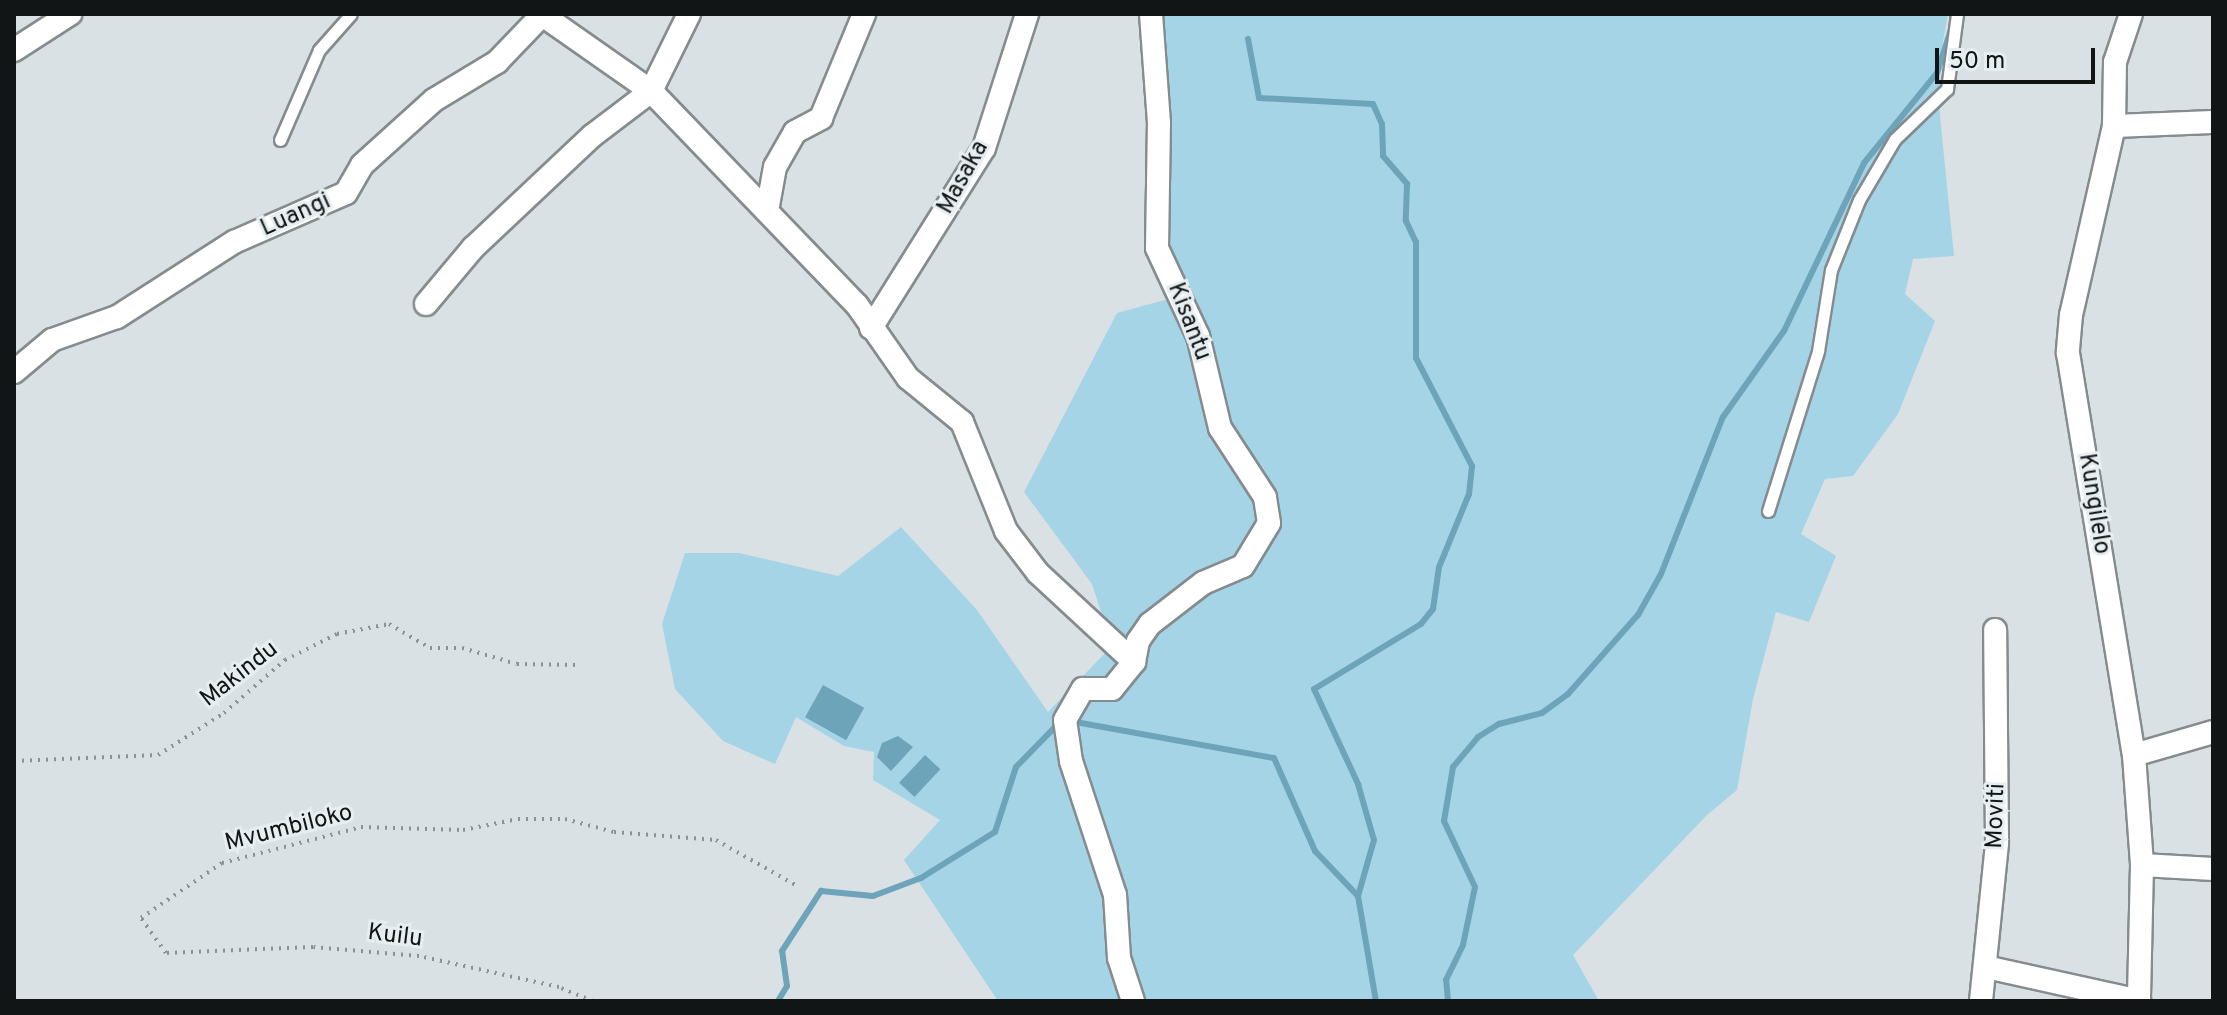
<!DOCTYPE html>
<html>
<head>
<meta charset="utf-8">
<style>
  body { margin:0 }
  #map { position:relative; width:2227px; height:1015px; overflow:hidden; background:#d9e1e4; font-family:Overpass,sans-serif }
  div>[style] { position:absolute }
  .green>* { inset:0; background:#a6d4e7 }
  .water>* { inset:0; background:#6da4ba; transform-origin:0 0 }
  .stream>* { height:6px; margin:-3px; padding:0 3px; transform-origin:3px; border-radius:3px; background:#6da4ba }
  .path>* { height:4px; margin-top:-2px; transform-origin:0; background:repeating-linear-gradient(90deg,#8b9294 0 2px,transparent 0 8px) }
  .roads { filter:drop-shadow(2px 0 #848c8f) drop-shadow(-2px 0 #848c8f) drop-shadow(0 2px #848c8f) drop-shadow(0 -2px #848c8f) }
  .lane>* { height:11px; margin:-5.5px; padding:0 5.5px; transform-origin:5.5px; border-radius:5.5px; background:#fff }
  .street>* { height:22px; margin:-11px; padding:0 11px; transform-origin:11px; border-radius:11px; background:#fff }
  span { translate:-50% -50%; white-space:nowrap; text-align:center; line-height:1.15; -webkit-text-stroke:6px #e6eef2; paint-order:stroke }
  .street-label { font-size:24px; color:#121516 }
  .frame { position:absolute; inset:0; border:16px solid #121516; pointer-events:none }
  .scale { position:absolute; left:1935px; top:48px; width:160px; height:36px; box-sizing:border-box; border:4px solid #121516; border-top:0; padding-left:10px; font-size:24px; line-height:28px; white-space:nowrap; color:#121516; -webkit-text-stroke:6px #e6eef2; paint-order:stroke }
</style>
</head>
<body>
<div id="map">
  <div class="green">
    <i style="clip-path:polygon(1163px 14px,1948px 14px,1940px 58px,1940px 116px,1954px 256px,1913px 259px,1905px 294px,1935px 321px,1898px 414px,1853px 476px,1825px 479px,1801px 534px,1836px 556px,1809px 622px,1776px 612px,1753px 699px,1737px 790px,1707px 815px,1573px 955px,1599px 1001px,998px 1001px,904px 860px,940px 820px,873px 780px,874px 752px,844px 746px,796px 717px,775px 764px,723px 741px,675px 689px,662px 624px,685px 553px,739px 553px,838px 576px,901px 527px,977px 610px,1048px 712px,1112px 646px,1092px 584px,1024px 492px,1117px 313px,1172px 298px)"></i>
  </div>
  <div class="water">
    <i style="left:823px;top:685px;width:47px;height:37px;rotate:29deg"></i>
    <i style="clip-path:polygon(898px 736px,913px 747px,891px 771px,877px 757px,882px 743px)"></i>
    <i style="left:925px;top:755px;width:21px;height:38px;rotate:43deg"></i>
  </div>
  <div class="stream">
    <i style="left:1248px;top:39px;width:60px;rotate:79.4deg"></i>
    <i style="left:1259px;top:98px;width:114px;rotate:3deg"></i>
    <i style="left:1373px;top:104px;width:22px;rotate:66deg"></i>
    <i style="left:1382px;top:124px;width:32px;rotate:88deg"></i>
    <i style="left:1383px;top:156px;width:37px;rotate:49deg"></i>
    <i style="left:1407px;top:184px;width:37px;rotate:92deg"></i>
    <i style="left:1406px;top:221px;width:23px;rotate:65deg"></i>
    <i style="left:1416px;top:242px;width:116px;rotate:90deg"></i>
    <i style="left:1416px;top:358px;width:122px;rotate:62.6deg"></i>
    <i style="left:1472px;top:466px;width:28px;rotate:96deg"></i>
    <i style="left:1469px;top:494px;width:79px;rotate:112.3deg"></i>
    <i style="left:1439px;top:567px;width:42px;rotate:98.1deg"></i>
    <i style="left:1433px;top:609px;width:19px;rotate:129deg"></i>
    <i style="left:1421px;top:624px;width:125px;rotate:148.7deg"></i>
    <i style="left:1314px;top:689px;width:105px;rotate:65.1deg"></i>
    <i style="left:1358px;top:784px;width:58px;rotate:74.1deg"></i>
    <i style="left:1374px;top:840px;width:58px;rotate:105.9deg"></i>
    <i style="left:1358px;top:896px;width:107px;rotate:80.3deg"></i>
    <i style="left:1070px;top:721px;width:207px;rotate:10.3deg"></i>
    <i style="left:1274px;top:758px;width:102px;rotate:66.2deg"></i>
    <i style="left:1315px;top:851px;width:62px;rotate:46.3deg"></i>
    <i style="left:778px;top:1001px;width:17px;rotate:-59deg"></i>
    <i style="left:787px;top:986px;width:35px;rotate:-98deg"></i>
    <i style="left:782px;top:951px;width:72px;rotate:-57deg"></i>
    <i style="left:821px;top:891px;width:52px;rotate:5.5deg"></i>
    <i style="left:873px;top:896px;width:51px;rotate:-20.6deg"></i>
    <i style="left:921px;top:878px;width:87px;rotate:-31.9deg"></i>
    <i style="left:995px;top:832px;width:68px;rotate:-72.1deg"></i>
    <i style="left:1016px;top:767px;width:62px;rotate:-45.7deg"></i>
    <i style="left:1448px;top:1001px;width:21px;rotate:-95deg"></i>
    <i style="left:1446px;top:980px;width:39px;rotate:-64deg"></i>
    <i style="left:1463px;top:945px;width:59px;rotate:-78.3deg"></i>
    <i style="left:1475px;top:887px;width:73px;rotate:-115.2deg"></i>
    <i style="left:1444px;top:821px;width:55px;rotate:-80.5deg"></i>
    <i style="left:1453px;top:767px;width:39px;rotate:-50deg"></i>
    <i style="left:1478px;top:737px;width:25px;rotate:-32deg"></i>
    <i style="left:1499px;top:724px;width:44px;rotate:-14.3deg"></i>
    <i style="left:1542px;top:713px;width:32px;rotate:-36deg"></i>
    <i style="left:1568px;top:694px;width:106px;rotate:-48.5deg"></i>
    <i style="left:1638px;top:615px;width:47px;rotate:-60.7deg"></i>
    <i style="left:1661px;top:574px;width:169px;rotate:-68.5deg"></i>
    <i style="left:1723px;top:417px;width:105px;rotate:-54.7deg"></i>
    <i style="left:1784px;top:331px;width:186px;rotate:-64.5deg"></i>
    <i style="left:1864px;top:163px;width:116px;rotate:-51deg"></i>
    <i style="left:1937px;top:73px;width:46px;rotate:-72.3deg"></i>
  </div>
  <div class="path">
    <i style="left:14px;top:761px;width:144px;rotate:-2.4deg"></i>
    <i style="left:158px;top:755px;width:78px;rotate:-32.5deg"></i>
    <i style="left:224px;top:713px;width:81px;rotate:-41deg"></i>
    <i style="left:285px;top:660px;width:58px;rotate:-26.6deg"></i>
    <i style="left:337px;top:634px;width:53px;rotate:-10.9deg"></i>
    <i style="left:389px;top:624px;width:48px;rotate:30.3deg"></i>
    <i style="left:430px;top:648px;width:32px"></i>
    <i style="left:462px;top:648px;width:57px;rotate:16.2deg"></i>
    <i style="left:517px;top:664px;width:60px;rotate:1deg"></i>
    <i style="left:593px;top:1001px;width:37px;rotate:-158deg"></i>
    <i style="left:559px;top:987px;width:143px;rotate:-167.5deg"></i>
    <i style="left:419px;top:956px;width:106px;rotate:-175.1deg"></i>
    <i style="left:313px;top:947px;width:147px;rotate:177.7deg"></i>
    <i style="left:166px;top:953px;width:43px;rotate:-125.5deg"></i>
    <i style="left:141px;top:918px;width:98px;rotate:-34.2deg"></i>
    <i style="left:222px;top:863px;width:144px;rotate:-14.5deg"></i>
    <i style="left:361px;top:827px;width:102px;rotate:1.7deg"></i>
    <i style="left:463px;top:830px;width:56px;rotate:-11.3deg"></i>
    <i style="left:518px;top:819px;width:47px"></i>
    <i style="left:565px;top:819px;width:51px;rotate:14.9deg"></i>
    <i style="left:614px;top:832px;width:102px;rotate:4.5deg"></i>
    <i style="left:716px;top:840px;width:95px;rotate:29.5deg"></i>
  </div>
  <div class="roads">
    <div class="lane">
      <i style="left:280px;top:140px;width:98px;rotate:-66.6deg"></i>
      <i style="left:319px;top:50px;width:48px;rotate:-48.4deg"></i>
      <i style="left:1768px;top:511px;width:168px;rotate:-72.6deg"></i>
      <i style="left:1818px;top:351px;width:82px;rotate:-80.9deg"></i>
      <i style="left:1831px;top:270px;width:75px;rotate:-68.2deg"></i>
      <i style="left:1859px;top:200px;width:71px;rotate:-59.5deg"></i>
      <i style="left:1895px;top:139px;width:72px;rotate:-43.9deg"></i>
      <i style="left:1947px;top:89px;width:76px;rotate:-82.4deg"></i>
    </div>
    <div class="street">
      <i style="left:541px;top:14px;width:134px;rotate:35deg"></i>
      <i style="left:651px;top:91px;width:297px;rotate:46.1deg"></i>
      <i style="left:857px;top:305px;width:89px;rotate:55.1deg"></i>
      <i style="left:908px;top:378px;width:70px;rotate:39.2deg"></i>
      <i style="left:962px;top:422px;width:118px;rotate:68deg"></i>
      <i style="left:1006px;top:531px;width:53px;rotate:52.7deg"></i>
      <i style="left:1038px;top:573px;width:131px;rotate:42.8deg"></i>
      <i style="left:2131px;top:14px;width:51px;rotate:108.4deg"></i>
      <i style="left:2115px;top:62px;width:64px;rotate:90.9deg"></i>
      <i style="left:2114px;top:126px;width:194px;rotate:102.8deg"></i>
      <i style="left:2071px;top:315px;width:38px;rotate:95deg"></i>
      <i style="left:2068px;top:353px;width:407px;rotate:80.7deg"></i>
      <i style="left:2134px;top:755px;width:110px;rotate:85.8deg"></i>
      <i style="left:2142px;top:865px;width:136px;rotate:91.3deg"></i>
      <i style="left:14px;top:50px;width:67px;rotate:-32.7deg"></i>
      <i style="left:2114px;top:126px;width:99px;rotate:-2.3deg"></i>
      <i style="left:767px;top:211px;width:45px;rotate:-79.7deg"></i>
      <i style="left:775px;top:167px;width:40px;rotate:-60.3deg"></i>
      <i style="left:795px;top:132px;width:30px;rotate:-28deg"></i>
      <i style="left:821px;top:118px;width:113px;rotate:-67.5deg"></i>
      <i style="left:426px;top:304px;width:73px;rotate:-50deg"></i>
      <i style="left:473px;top:248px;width:163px;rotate:-43.3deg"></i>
      <i style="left:592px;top:136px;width:74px;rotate:-37.3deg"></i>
      <i style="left:651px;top:91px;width:86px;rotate:-63.7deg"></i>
      <i style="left:871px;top:328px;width:213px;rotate:-57.9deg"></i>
      <i style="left:984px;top:148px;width:141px;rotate:-72.2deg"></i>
      <i style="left:14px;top:372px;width:50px;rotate:-40.1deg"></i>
      <i style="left:52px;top:340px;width:69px;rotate:-19.5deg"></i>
      <i style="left:117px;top:317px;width:139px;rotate:-32.7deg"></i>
      <i style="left:234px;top:242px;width:122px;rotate:-23.6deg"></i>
      <i style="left:346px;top:193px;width:32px;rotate:-60deg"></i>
      <i style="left:362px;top:165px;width:97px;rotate:-42.1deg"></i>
      <i style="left:434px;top:100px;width:74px;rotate:-31.1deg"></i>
      <i style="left:497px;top:62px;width:66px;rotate:-46.2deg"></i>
      <i style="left:2134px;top:755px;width:82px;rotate:-16.2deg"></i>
      <i style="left:2142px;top:865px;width:71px;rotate:3.2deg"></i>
      <i style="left:1986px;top:967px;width:157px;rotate:12.5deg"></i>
      <i style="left:1133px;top:1001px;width:45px;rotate:-108deg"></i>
      <i style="left:1119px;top:958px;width:63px;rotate:-93.6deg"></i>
      <i style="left:1115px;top:895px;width:141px;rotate:-108.2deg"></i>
      <i style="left:1071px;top:761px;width:41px;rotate:-98.3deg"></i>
      <i style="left:1065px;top:720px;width:36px;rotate:-60deg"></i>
      <i style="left:1083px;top:689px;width:29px"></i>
      <i style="left:1112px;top:689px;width:35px;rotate:-51deg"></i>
      <i style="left:1134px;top:662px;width:21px;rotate:-79deg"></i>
      <i style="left:1138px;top:641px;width:21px;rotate:-55deg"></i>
      <i style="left:1150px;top:624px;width:67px;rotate:-37.7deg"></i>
      <i style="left:1203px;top:583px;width:43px;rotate:-23deg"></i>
      <i style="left:1243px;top:566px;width:50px;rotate:-58.8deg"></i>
      <i style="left:1269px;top:523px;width:26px;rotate:-99deg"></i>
      <i style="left:1265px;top:497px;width:82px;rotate:-123.1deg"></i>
      <i style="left:1220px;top:428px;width:95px;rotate:-103.4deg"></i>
      <i style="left:1198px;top:336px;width:97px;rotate:-115deg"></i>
      <i style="left:1157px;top:248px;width:125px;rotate:-89.1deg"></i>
      <i style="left:1159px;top:123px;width:109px;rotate:-94.2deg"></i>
      <i style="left:1981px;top:1001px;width:159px;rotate:-84.2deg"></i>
      <i style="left:1997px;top:843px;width:213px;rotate:-90.5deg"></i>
    </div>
  </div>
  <div class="street-label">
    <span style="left:964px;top:178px;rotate:-61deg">Masaka</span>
    <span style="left:296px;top:216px;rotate:-24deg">Luangi</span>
    <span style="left:1188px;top:322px;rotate:69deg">Kisantu</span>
    <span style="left:2093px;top:504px;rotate:81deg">Kungilelo</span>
    <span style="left:240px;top:675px;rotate:-38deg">Makindu</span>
    <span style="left:1997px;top:816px;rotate:-88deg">Moviti</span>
    <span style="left:289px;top:829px;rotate:-14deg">Mvumbiloko</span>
    <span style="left:395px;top:937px;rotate:7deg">Kuilu</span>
  </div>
  <div class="frame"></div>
  <div class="scale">50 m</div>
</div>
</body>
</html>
